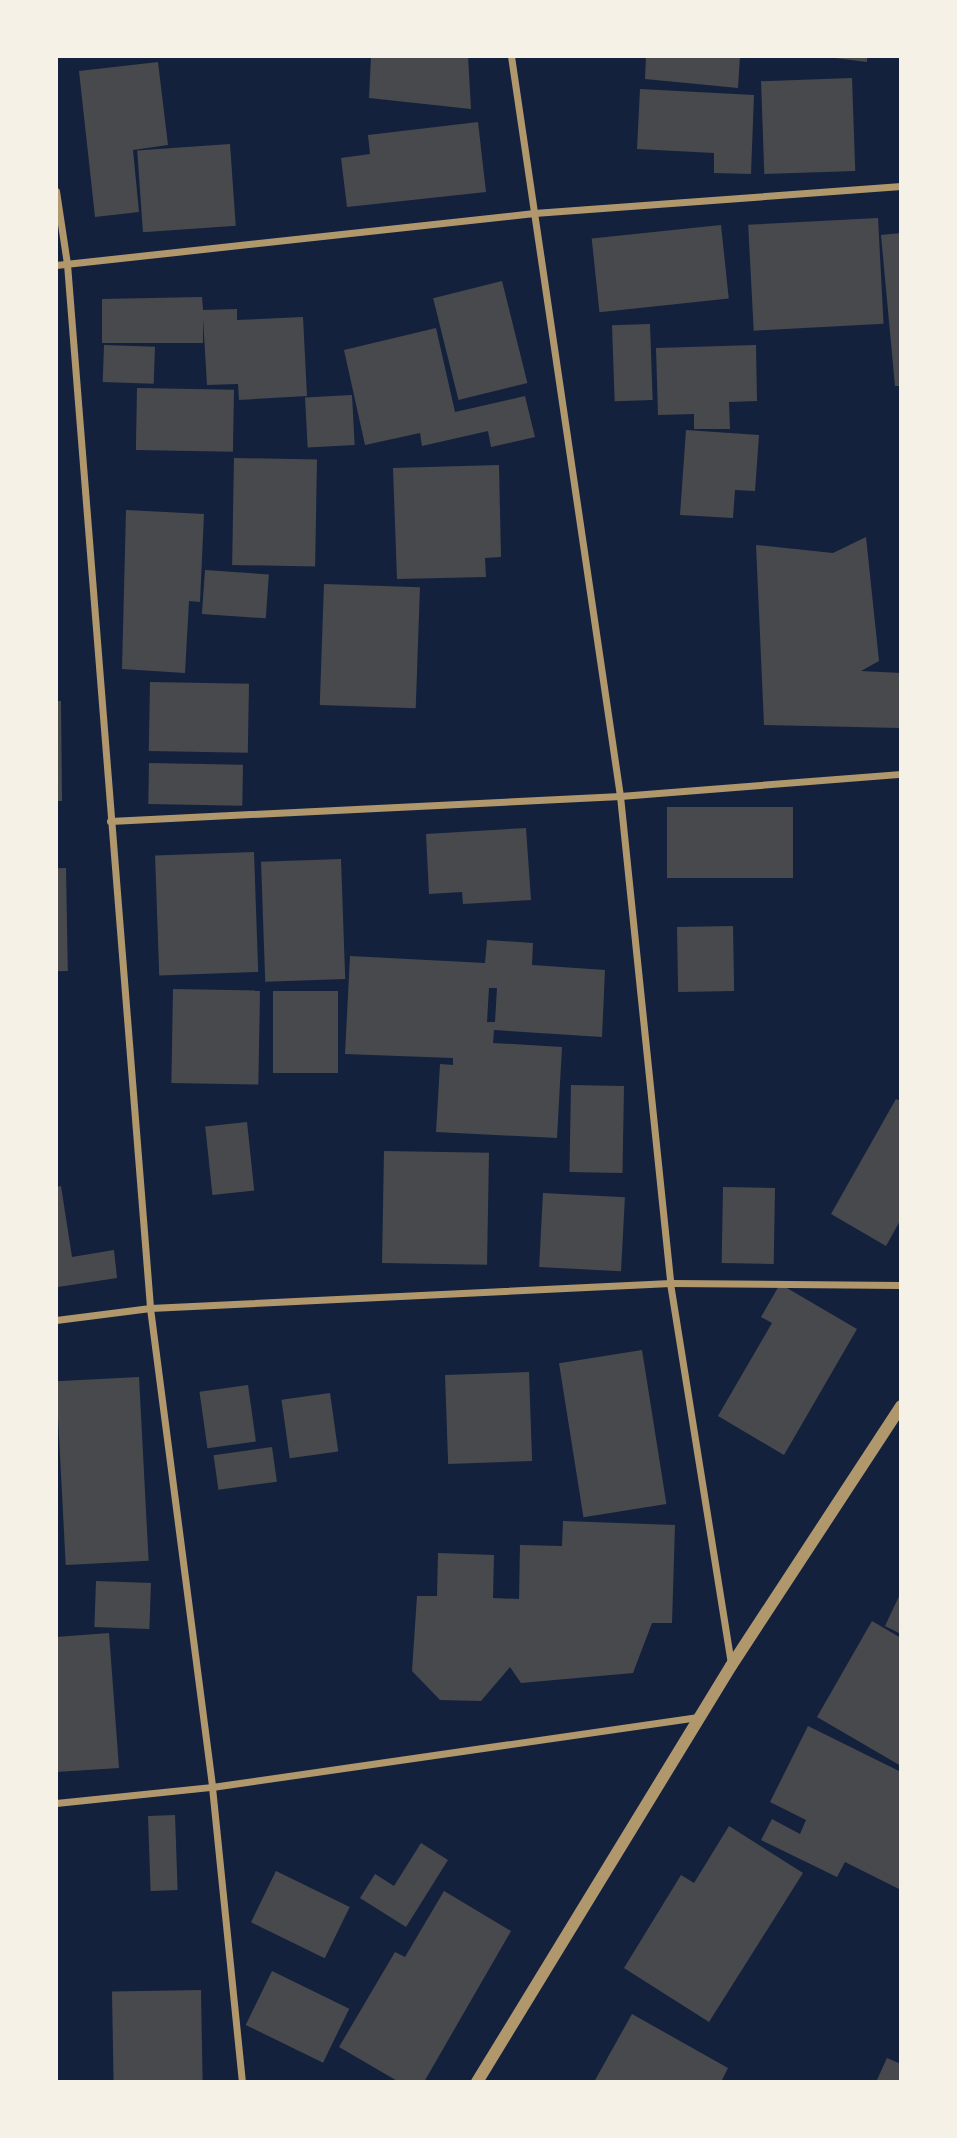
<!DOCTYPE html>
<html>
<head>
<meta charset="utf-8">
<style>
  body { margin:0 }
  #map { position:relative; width:957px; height:2138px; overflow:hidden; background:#14213d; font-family:Figtree,sans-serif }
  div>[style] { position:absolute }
  .building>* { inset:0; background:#48494c; transform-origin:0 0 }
  .minor>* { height:7px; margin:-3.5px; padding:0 3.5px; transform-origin:3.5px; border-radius:3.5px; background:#b1986c }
  .tertiary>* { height:12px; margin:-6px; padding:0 6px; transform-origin:6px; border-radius:6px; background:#b1986c }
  span { translate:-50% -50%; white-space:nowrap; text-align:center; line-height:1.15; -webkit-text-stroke:5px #f6f1e7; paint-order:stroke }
  .frame { position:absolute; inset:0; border:58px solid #f6f1e7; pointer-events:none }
</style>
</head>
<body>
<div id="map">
  <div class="building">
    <i style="clip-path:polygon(371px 56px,468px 56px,471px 109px,369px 98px)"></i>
    <i style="clip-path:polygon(646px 56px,740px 56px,738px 88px,645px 79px)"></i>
    <i style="clip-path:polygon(819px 56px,867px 56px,867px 62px)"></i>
    <i style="clip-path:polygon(158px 62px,168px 145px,133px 150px,139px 212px,95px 217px,79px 71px)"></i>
    <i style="left:852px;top:78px;width:93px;height:91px;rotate:88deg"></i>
    <i style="clip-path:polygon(640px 89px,754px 95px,751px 174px,714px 173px,714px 153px,637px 149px)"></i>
    <i style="clip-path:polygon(478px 122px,486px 192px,347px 207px,341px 158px,370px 154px,368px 135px)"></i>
    <i style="left:230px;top:144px;width:82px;height:93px;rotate:86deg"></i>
    <i style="left:878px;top:218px;width:106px;height:130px;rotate:87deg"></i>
    <i style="left:721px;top:225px;width:74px;height:130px;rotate:84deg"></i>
    <i style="clip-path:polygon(901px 233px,901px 386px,895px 386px,881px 235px)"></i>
    <i style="left:502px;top:281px;width:105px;height:71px;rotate:76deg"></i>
    <i style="clip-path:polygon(202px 297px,203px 310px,237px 309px,237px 320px,303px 317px,307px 396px,239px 400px,238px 384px,207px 385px,203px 318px,203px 343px,102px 343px,102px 299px)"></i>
    <i style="left:650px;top:324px;width:76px;height:38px;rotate:88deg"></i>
    <i style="clip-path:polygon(436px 328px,455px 412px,525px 396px,535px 437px,491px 447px,488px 431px,422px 446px,420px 433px,365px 445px,344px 350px)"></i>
    <i style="left:104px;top:345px;width:51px;height:37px;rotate:2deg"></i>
    <i style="clip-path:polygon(756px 345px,757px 401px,729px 402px,730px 429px,694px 429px,694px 414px,658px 415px,656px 348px)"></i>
    <i style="left:137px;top:388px;width:97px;height:62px;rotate:1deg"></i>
    <i style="left:352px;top:395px;width:50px;height:47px;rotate:87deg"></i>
    <i style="clip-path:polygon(686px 430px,759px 435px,755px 491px,735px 490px,733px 518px,680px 515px)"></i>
    <i style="left:234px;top:458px;width:83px;height:107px;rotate:1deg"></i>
    <i style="clip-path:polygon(499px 465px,501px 557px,485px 558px,486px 577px,397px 579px,393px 468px)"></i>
    <i style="clip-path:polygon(126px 510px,204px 514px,200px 602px,189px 601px,185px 673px,122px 669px)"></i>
    <i style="clip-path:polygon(866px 537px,879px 661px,861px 671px,901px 673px,901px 728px,764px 725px,756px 545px,833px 553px)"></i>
    <i style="left:205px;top:570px;width:64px;height:44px;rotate:4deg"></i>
    <i style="left:324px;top:584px;width:96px;height:121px;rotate:2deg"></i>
    <i style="left:150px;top:682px;width:99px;height:69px;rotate:1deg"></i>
    <i style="clip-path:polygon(56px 701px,61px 701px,62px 801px,56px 801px)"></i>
    <i style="left:149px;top:763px;width:94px;height:41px;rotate:1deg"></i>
    <i style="left:667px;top:807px;width:126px;height:71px"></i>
    <i style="clip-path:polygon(526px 828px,531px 900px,463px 904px,462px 892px,429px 894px,426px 834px)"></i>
    <i style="left:254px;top:852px;width:120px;height:99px;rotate:88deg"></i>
    <i style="left:341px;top:859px;width:120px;height:80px;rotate:88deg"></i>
    <i style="left:66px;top:868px;width:103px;height:10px;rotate:89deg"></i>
    <i style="left:733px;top:926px;width:65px;height:56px;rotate:89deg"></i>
    <i style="clip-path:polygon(evenodd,487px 940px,533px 943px,532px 965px,605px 970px,602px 1037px,494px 1030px,493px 1043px,562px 1047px,557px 1138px,436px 1132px,440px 1064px,453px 1065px,453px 1058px,345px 1054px,350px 956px,485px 963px,487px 940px,489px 988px,497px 988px,495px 1022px,487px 1022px,489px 988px)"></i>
    <i style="left:173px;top:989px;width:87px;height:94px;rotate:1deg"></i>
    <i style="left:273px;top:991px;width:65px;height:82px"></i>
    <i style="left:571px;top:1085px;width:53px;height:87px;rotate:1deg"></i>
    <i style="clip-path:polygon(896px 1099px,901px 1101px,901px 1219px,886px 1246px,831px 1214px)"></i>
    <i style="left:247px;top:1122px;width:69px;height:42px;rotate:84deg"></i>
    <i style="left:384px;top:1151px;width:105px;height:112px;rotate:1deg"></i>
    <i style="clip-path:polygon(61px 1186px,72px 1257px,114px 1250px,117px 1278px,58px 1287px,56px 1299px,56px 1187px)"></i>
    <i style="left:723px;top:1187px;width:52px;height:76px;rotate:1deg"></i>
    <i style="left:543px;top:1193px;width:82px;height:74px;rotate:3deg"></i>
    <i style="clip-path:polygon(780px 1284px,857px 1329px,784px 1455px,718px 1416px,772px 1323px,761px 1317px)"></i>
    <i style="left:642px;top:1350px;width:156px;height:84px;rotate:81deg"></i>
    <i style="left:529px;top:1372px;width:89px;height:84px;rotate:88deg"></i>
    <i style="left:139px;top:1377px;width:184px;height:83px;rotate:87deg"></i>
    <i style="left:248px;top:1385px;width:57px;height:49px;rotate:82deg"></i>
    <i style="left:330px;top:1393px;width:59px;height:49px;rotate:82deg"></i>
    <i style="left:272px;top:1447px;width:35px;height:59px;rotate:82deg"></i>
    <i style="clip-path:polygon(563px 1521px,675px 1525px,672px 1623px,652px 1623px,633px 1673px,521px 1683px,510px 1667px,481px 1701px,440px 1700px,412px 1671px,417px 1596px,437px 1596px,438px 1553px,494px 1555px,493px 1598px,519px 1599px,520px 1545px,562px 1546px)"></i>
    <i style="left:96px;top:1581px;width:55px;height:46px;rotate:2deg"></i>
    <i style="clip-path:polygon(901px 1592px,901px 1634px,885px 1626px)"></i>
    <i style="clip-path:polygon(872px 1621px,901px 1638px,901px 1766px,817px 1717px)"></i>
    <i style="clip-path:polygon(109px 1633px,119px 1768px,56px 1772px,56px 1637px)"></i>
    <i style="clip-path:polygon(808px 1726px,901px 1772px,901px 1890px,845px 1862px,837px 1877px,761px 1840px,772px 1819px,800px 1834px,806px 1820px,770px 1802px)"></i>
    <i style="left:175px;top:1815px;width:75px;height:27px;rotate:88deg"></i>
    <i style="clip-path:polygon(729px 1826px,803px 1873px,709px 2022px,624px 1968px,681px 1875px,694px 1883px)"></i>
    <i style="clip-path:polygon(421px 1843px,448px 1860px,406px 1927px,360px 1898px,375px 1874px,394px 1886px)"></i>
    <i style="left:276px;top:1871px;width:82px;height:57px;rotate:26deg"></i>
    <i style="clip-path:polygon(444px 1891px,511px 1931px,424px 2082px,399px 2082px,339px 2047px,395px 1952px,405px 1957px)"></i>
    <i style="left:272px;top:1971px;width:86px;height:60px;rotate:26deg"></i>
    <i style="left:201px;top:1990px;width:92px;height:89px;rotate:89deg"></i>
    <i style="clip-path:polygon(632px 2014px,728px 2068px,721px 2082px,594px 2082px)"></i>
    <i style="clip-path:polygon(887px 2058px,901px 2064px,901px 2082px,876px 2082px)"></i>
  </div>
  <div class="minor">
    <i style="left:511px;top:56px;width:748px;rotate:81.62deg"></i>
    <i style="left:620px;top:796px;width:490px;rotate:84.1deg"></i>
    <i style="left:670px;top:1283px;width:386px;rotate:80.9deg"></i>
    <i style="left:56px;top:191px;width:74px;rotate:81.4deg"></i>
    <i style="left:67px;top:264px;width:1047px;rotate:85.45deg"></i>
    <i style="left:150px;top:1308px;width:483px;rotate:82.6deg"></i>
    <i style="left:212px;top:1787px;width:297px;rotate:84.2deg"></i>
    <i style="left:56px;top:265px;width:481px;rotate:-6.2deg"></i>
    <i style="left:534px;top:213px;width:368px;rotate:-4.2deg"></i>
    <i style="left:110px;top:821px;width:511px;rotate:-2.81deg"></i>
    <i style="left:620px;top:796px;width:282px;rotate:-4.5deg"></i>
    <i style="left:56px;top:1320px;width:95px;rotate:-7.3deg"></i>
    <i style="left:150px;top:1308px;width:521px;rotate:-2.75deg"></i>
    <i style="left:670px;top:1283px;width:231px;rotate:0.5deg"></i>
    <i style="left:56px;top:1803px;width:157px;rotate:-5.9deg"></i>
    <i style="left:212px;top:1787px;width:493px;rotate:-8.2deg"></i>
  </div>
  <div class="tertiary">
    <i style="left:477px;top:2082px;width:487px;rotate:-58.6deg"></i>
    <i style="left:731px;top:1666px;width:311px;rotate:-56.8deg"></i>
  </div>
  <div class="frame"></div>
</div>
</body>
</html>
